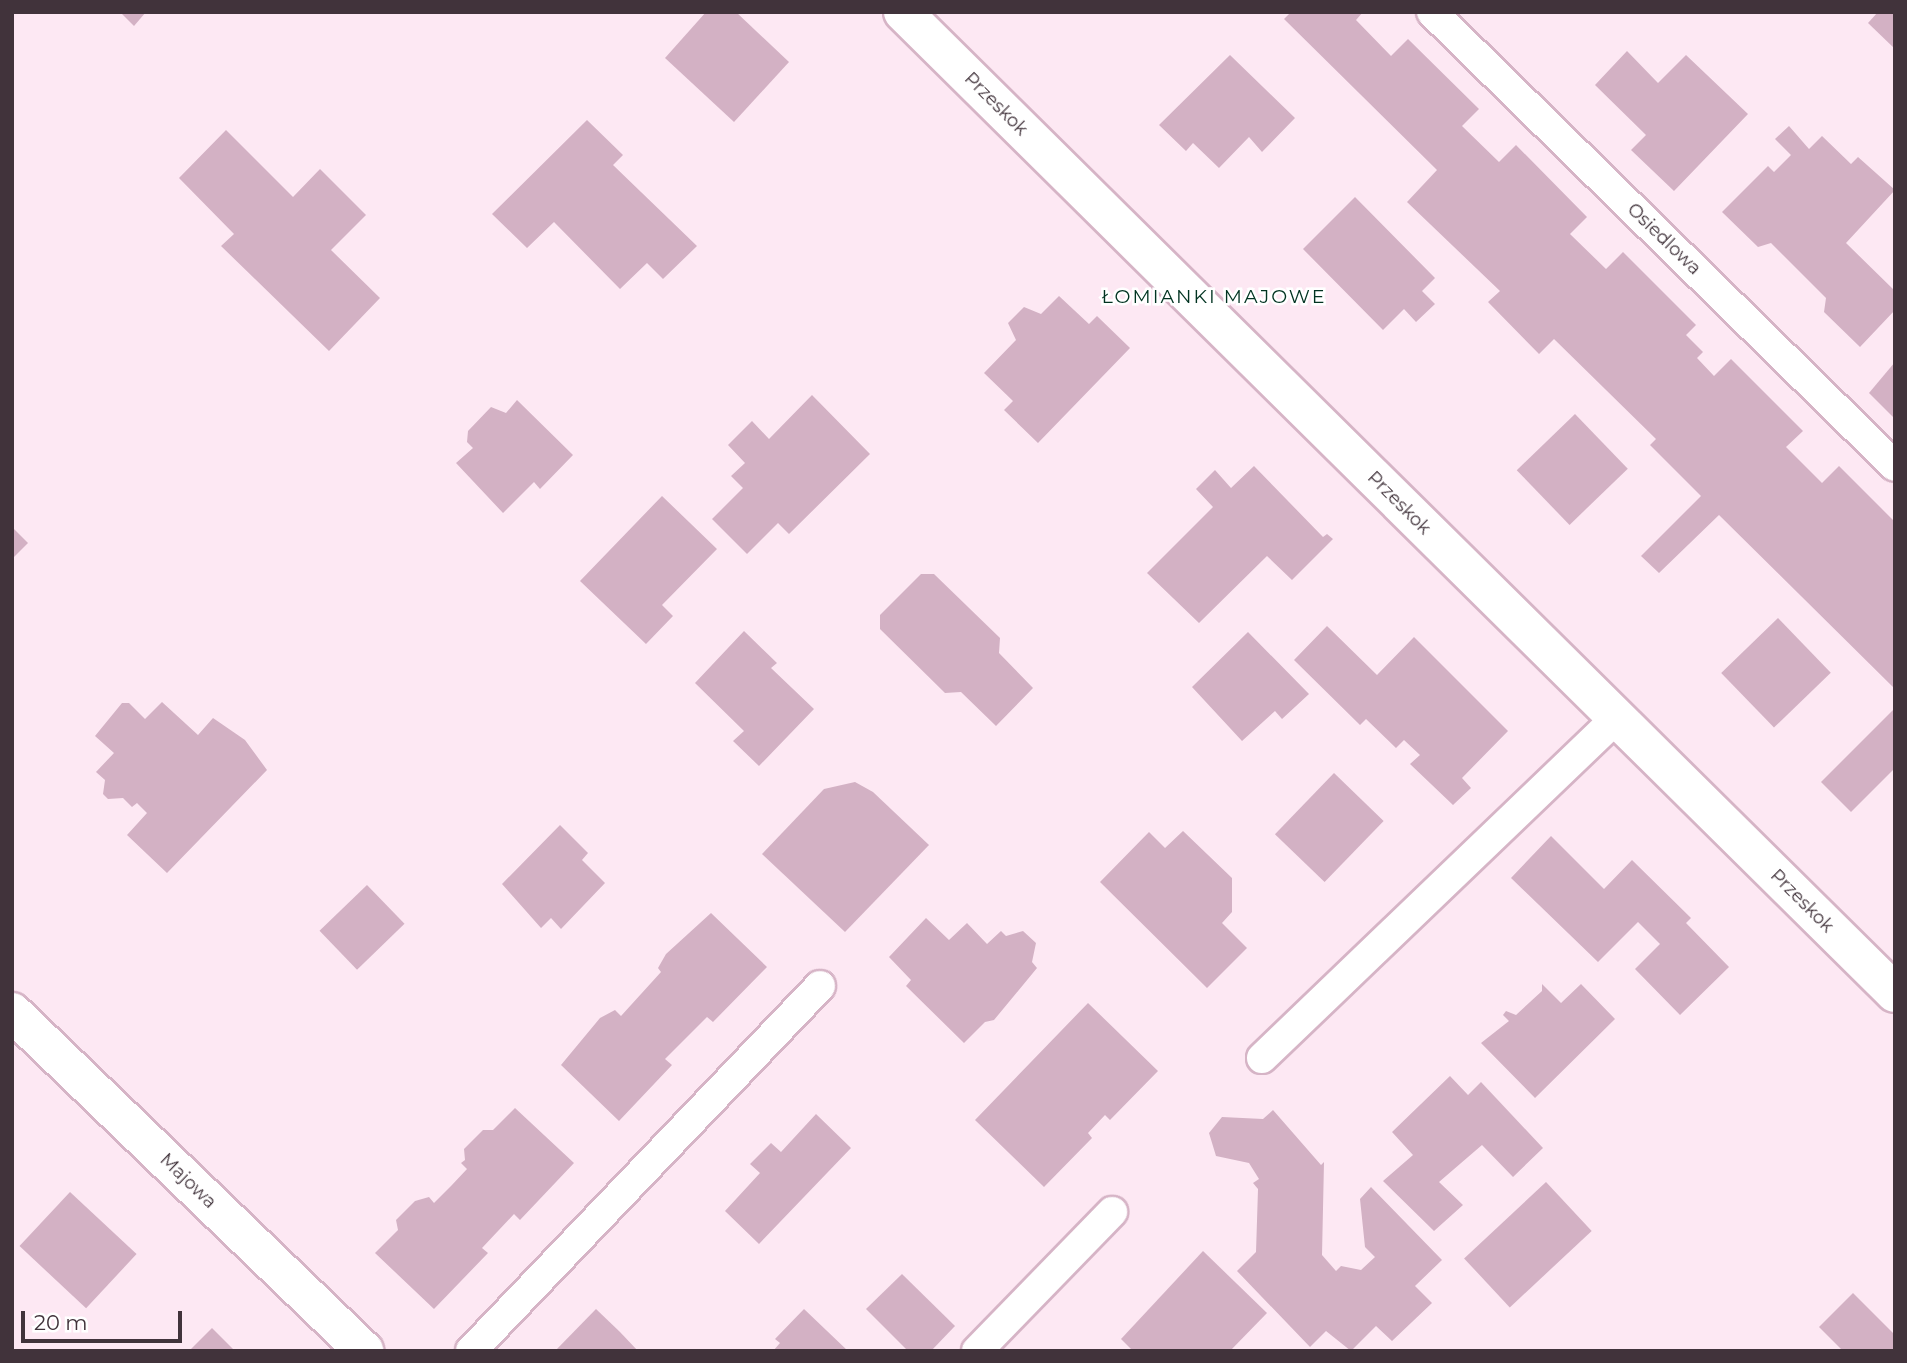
<!DOCTYPE html>
<html>
<head>
<meta charset="utf-8">
<style>
  body { margin:0 }
  #map { position:relative; width:1907px; height:1363px; overflow:hidden; background:#fde8f3; font-family:Montserrat,sans-serif }
  div>[style] { position:absolute }
  .building>* { inset:0; background:#d3b1c4; transform-origin:0 0 }
  .roads { filter:drop-shadow(2px 0 #d6b4c6) drop-shadow(-2px 0 #d6b4c6) drop-shadow(0 2px #d6b4c6) drop-shadow(0 -2px #d6b4c6) }
  .lane>* { height:30px; margin:-15px; padding:0 15px; transform-origin:15px; border-radius:15px; background:#fff }
  .street>* { height:38px; margin:-19px; padding:0 19px; transform-origin:19px; border-radius:19px; background:#fff }
  span { translate:-50% -50%; white-space:nowrap; text-align:center; line-height:1.15; -webkit-text-stroke:5px #fff; paint-order:stroke }
  .street-label { font-size:18px; color:#41333b }
  .neighbourhood-label { font-size:19px; color:#013321; letter-spacing:2px }
  .frame { position:absolute; inset:0; border:14px solid #41333b; pointer-events:none }
  .scale { position:absolute; left:21px; top:1311px; width:161px; height:32px; box-sizing:border-box; border:4px solid #41333b; border-top:0; padding-left:9px; font-size:21px; line-height:24px; white-space:nowrap; color:#41333b; -webkit-text-stroke:5px #fff; paint-order:stroke }
</style>
</head>
<body>
<div id="map">
  <div class="building">
    <i style="clip-path:polygon(120px 12px,146px 12px,134px 26px)"></i>
    <i style="clip-path:polygon(706px 12px,736px 12px,789px 62px,734px 122px,665px 58px)"></i>
    <i style="clip-path:polygon(1291px 12px,1363px 12px,1356px 20px,1391px 56px,1408px 39px,1479px 109px,1462px 126px,1499px 162px,1516px 145px,1587px 217px,1570px 234px,1606px 269px,1623px 252px,1696px 325px,1686px 335px,1703px 352px,1697px 358px,1714px 376px,1731px 359px,1803px 431px,1786px 447px,1822px 483px,1839px 466px,1895px 522px,1895px 689px,1719px 515px,1659px 573px,1641px 556px,1701px 496px,1650px 445px,1656px 439px,1554px 339px,1539px 354px,1488px 302px,1500px 291px,1407px 202px,1437px 170px,1284px 19px)"></i>
    <i style="clip-path:polygon(1878px 12px,1895px 12px,1895px 49px,1868px 23px)"></i>
    <i style="clip-path:polygon(1627px 51px,1658px 83px,1686px 55px,1748px 114px,1674px 191px,1631px 150px,1646px 135px,1595px 85px)"></i>
    <i style="clip-path:polygon(1230px 55px,1295px 118px,1262px 152px,1249px 137px,1219px 168px,1193px 143px,1186px 151px,1159px 125px)"></i>
    <i style="clip-path:polygon(587px 120px,623px 155px,613px 165px,697px 246px,663px 279px,647px 263px,620px 289px,554px 222px,527px 248px,492px 214px)"></i>
    <i style="clip-path:polygon(1789px 126px,1809px 149px,1822px 136px,1851px 164px,1858px 157px,1895px 190px,1846px 243px,1895px 291px,1895px 310px,1860px 347px,1824px 312px,1826px 298px,1771px 243px,1758px 247px,1722px 212px,1768px 166px,1774px 172px,1791px 155px,1775px 139px)"></i>
    <i style="clip-path:polygon(226px 130px,293px 197px,320px 169px,366px 215px,331px 250px,380px 298px,329px 351px,221px 246px,234px 234px,179px 178px)"></i>
    <i style="clip-path:polygon(1355px 197px,1435px 278px,1422px 291px,1435px 304px,1416px 322px,1404px 309px,1383px 330px,1303px 249px)"></i>
    <i style="clip-path:polygon(1059px 296px,1089px 324px,1097px 316px,1130px 348px,1038px 443px,1004px 410px,1013px 401px,984px 373px,1016px 340px,1008px 323px,1024px 307px,1041px 314px)"></i>
    <i style="clip-path:polygon(1895px 362px,1895px 419px,1869px 393px)"></i>
    <i style="clip-path:polygon(812px 395px,870px 454px,789px 534px,778px 523px,747px 554px,712px 519px,743px 488px,731px 476px,745px 463px,728px 445px,752px 421px,769px 439px)"></i>
    <i style="clip-path:polygon(517px 400px,573px 455px,540px 489px,534px 482px,503px 513px,456px 463px,473px 448px,467px 442px,468px 431px,491px 407px,506px 413px)"></i>
    <i style="left:1575px;top:414px;width:76px;height:81px;rotate:46deg"></i>
    <i style="clip-path:polygon(1254px 466px,1323px 537px,1327px 534px,1333px 539px,1292px 580px,1267px 556px,1199px 623px,1147px 573px,1213px 507px,1196px 489px,1215px 470px,1231px 488px)"></i>
    <i style="clip-path:polygon(662px 496px,717px 549px,662px 605px,673px 616px,646px 644px,580px 581px)"></i>
    <i style="clip-path:polygon(12px 527px,28px 543px,12px 559px)"></i>
    <i style="clip-path:polygon(921px 574px,934px 574px,1000px 638px,999px 653px,1033px 688px,996px 726px,961px 692px,945px 693px,880px 629px,880px 615px)"></i>
    <i style="left:1778px;top:618px;width:76px;height:79px;rotate:46deg"></i>
    <i style="clip-path:polygon(1327px 626px,1377px 675px,1414px 637px,1508px 731px,1462px 778px,1471px 788px,1453px 805px,1410px 764px,1420px 755px,1404px 740px,1396px 748px,1366px 719px,1360px 725px,1294px 660px)"></i>
    <i style="clip-path:polygon(744px 631px,777px 663px,771px 668px,814px 709px,759px 766px,733px 741px,744px 731px,695px 683px)"></i>
    <i style="clip-path:polygon(1248px 632px,1309px 694px,1282px 719px,1275px 711px,1242px 741px,1192px 687px)"></i>
    <i style="clip-path:polygon(162px 702px,198px 735px,213px 718px,245px 740px,267px 770px,167px 873px,127px 835px,147px 813px,137px 803px,132px 807px,123px 798px,108px 799px,103px 794px,105px 780px,96px 772px,114px 753px,95px 736px,122px 703px,129px 703px,145px 719px)"></i>
    <i style="clip-path:polygon(1895px 708px,1895px 768px,1851px 812px,1821px 782px)"></i>
    <i style="left:1334px;top:773px;width:69px;height:85px;rotate:44deg"></i>
    <i style="clip-path:polygon(855px 782px,873px 792px,929px 845px,845px 932px,762px 854px,824px 789px)"></i>
    <i style="clip-path:polygon(560px 825px,588px 853px,582px 860px,605px 883px,561px 929px,551px 918px,541px 928px,502px 884px)"></i>
    <i style="clip-path:polygon(1183px 831px,1232px 878px,1232px 912px,1222px 923px,1247px 948px,1207px 988px,1100px 882px,1149px 832px,1165px 848px)"></i>
    <i style="clip-path:polygon(1551px 836px,1604px 889px,1632px 860px,1691px 918px,1686px 923px,1729px 967px,1680px 1015px,1635px 969px,1660px 944px,1638px 922px,1598px 962px,1511px 878px)"></i>
    <i style="left:367px;top:885px;width:54px;height:66px;rotate:46deg"></i>
    <i style="clip-path:polygon(711px 913px,767px 967px,713px 1022px,707px 1017px,665px 1059px,672px 1065px,619px 1121px,561px 1065px,600px 1018px,615px 1010px,621px 1016px,661px 972px,658px 968px,666px 954px)"></i>
    <i style="clip-path:polygon(926px 918px,949px 940px,967px 923px,987px 944px,1001px 931px,1006px 936px,1023px 931px,1036px 943px,1032px 962px,1037px 968px,994px 1020px,985px 1022px,964px 1043px,906px 986px,911px 980px,889px 957px)"></i>
    <i style="clip-path:polygon(1542px 984px,1561px 1003px,1581px 984px,1615px 1019px,1535px 1098px,1481px 1043px,1509px 1021px,1503px 1015px,1506px 1011px,1516px 1015px,1542px 991px)"></i>
    <i style="clip-path:polygon(1088px 1003px,1158px 1071px,1110px 1120px,1105px 1115px,1088px 1133px,1092px 1138px,1044px 1187px,975px 1120px)"></i>
    <i style="clip-path:polygon(1450px 1076px,1468px 1095px,1481px 1082px,1543px 1148px,1513px 1177px,1482px 1145px,1439px 1182px,1463px 1205px,1434px 1231px,1383px 1181px,1413px 1155px,1392px 1132px)"></i>
    <i style="clip-path:polygon(515px 1108px,574px 1163px,520px 1220px,514px 1214px,482px 1248px,488px 1253px,434px 1309px,375px 1253px,398px 1230px,396px 1220px,415px 1201px,429px 1197px,434px 1203px,451px 1186px,467px 1169px,461px 1163px,465px 1160px,464px 1149px,483px 1130px,493px 1130px)"></i>
    <i style="clip-path:polygon(1273px 1110px,1321px 1165px,1324px 1162px,1322px 1255px,1336px 1271px,1341px 1266px,1361px 1270px,1375px 1257px,1365px 1247px,1360px 1199px,1371px 1187px,1442px 1260px,1415px 1286px,1432px 1303px,1392px 1341px,1376px 1326px,1351px 1351px,1326px 1331px,1310px 1347px,1237px 1271px,1256px 1252px,1258px 1189px,1253px 1183px,1259px 1179px,1249px 1163px,1216px 1156px,1209px 1133px,1222px 1117px,1263px 1119px)"></i>
    <i style="clip-path:polygon(816px 1114px,851px 1148px,759px 1244px,725px 1211px,760px 1173px,750px 1164px,771px 1143px,781px 1152px)"></i>
    <i style="left:1546px;top:1182px;width:67px;height:112px;rotate:47deg"></i>
    <i style="left:70px;top:1192px;width:91px;height:74px;rotate:43deg"></i>
    <i style="clip-path:polygon(1203px 1251px,1267px 1313px,1230px 1351px,1133px 1351px,1121px 1339px)"></i>
    <i style="clip-path:polygon(902px 1274px,955px 1326px,931px 1351px,908px 1351px,866px 1309px)"></i>
    <i style="clip-path:polygon(1853px 1293px,1895px 1335px,1895px 1351px,1843px 1351px,1819px 1327px)"></i>
    <i style="clip-path:polygon(596px 1309px,620px 1332px,638px 1351px,555px 1351px)"></i>
    <i style="clip-path:polygon(804px 1309px,848px 1351px,773px 1351px,780px 1343px,775px 1339px)"></i>
    <i style="clip-path:polygon(212px 1328px,235px 1351px,189px 1351px)"></i>
  </div>
  <div class="roads">
    <div class="lane">
      <i style="left:1432px;top:12px;width:648px;rotate:44.44deg"></i>
      <i style="left:1262px;top:1058px;width:491px;rotate:-43.8deg"></i>
      <i style="left:471px;top:1351px;width:505px;rotate:-46.28deg"></i>
      <i style="left:977px;top:1351px;width:194px;rotate:-45.8deg"></i>
    </div>
    <div class="street">
      <i style="left:903px;top:12px;width:1395px;rotate:44.68deg"></i>
      <i style="left:12px;top:1012px;width:489px;rotate:43.9deg"></i>
    </div>
  </div>
  <div class="street-label">
    <span style="left:996px;top:104px;rotate:45deg">Przeskok</span>
    <span style="left:1664px;top:239px;rotate:44deg">Osiedlowa</span>
    <span style="left:1399px;top:503px;rotate:45deg">Przeskok</span>
    <span style="left:1802px;top:901px;rotate:45deg">Przeskok</span>
    <span style="left:188px;top:1181px;rotate:44deg">Majowa</span>
  </div>
  <div class="neighbourhood-label">
    <span style="left:1214px;top:297px">ŁOMIANKI MAJOWE</span>
  </div>
  <div class="frame"></div>
  <div class="scale">20 m</div>
</div>
</body>
</html>
